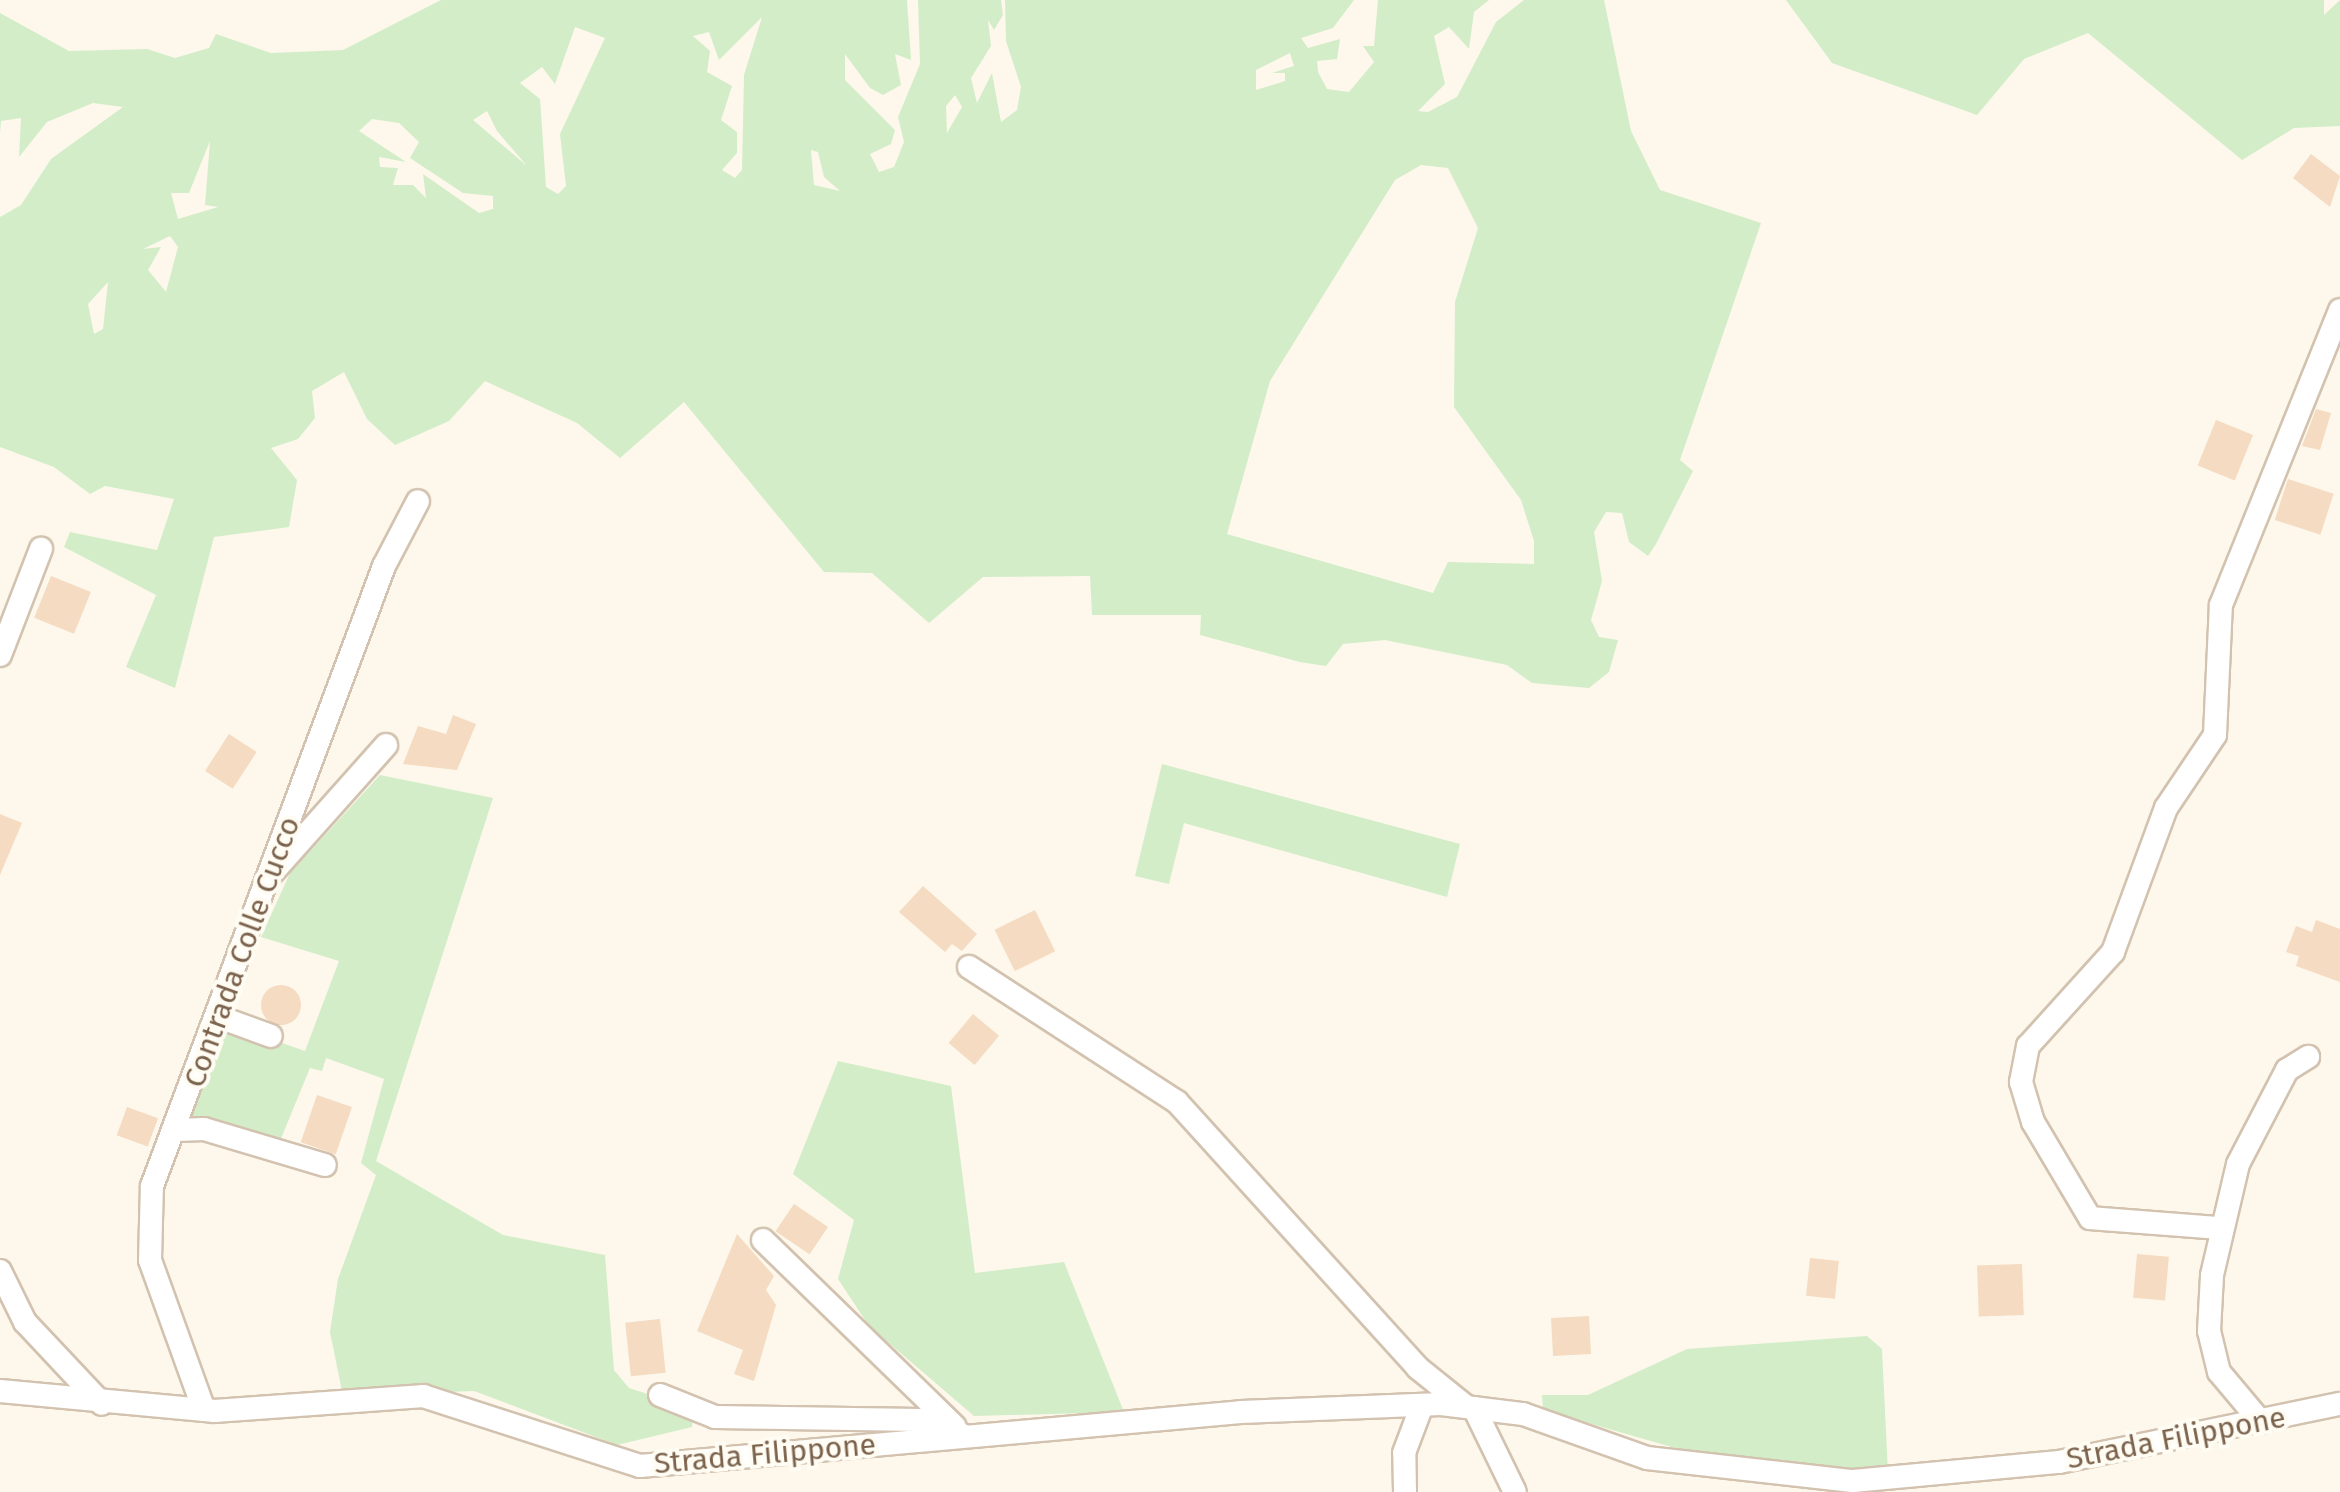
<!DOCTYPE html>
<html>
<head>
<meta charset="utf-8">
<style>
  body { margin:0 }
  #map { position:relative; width:2340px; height:1492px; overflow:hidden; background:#fdf8eb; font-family:"Fira Sans",sans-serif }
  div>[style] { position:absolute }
  .green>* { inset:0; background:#d3edc8 }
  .building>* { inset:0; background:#f4dbc1; transform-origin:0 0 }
  .round { border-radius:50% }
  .roads { filter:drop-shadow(2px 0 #d2c2af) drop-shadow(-2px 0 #d2c2af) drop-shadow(0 2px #d2c2af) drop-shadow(0 -2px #d2c2af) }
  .minor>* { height:22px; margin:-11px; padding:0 11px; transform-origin:11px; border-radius:11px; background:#fff }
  span { translate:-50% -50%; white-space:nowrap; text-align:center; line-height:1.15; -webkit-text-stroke:8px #fffcf3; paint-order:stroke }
  .street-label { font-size:30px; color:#7b624c }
</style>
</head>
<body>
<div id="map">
  <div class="green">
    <i style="clip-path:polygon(evenodd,441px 0,907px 0,911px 60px,895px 54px,901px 85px,883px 95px,870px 88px,845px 54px,845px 80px,895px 130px,891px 144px,870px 154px,879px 172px,894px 167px,904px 142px,898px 117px,920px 64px,918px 0,1001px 0,1003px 15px,994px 30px,988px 20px,991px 46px,971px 78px,977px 103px,992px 73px,1001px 122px,1017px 110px,1021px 87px,1006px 41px,1005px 0,1354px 0,1333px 28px,1301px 38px,1308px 48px,1340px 39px,1337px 59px,1317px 61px,1318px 72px,1327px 89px,1349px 92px,1374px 62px,1363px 46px,1374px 46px,1378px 0,1489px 0,1474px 12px,1469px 49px,1449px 27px,1434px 36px,1445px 84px,1418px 111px,1428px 112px,1457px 97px,1496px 22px,1524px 0,1604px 0,1631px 131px,1660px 190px,1761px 223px,1680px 460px,1693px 471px,1656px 544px,1648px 556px,1629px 542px,1622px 513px,1606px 512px,1594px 532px,1602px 581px,1591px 620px,1599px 637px,1618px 640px,1609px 672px,1589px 688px,1532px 683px,1507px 665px,1385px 640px,1343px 644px,1326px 666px,1300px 662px,1200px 635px,1201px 615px,1092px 615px,1090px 576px,983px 577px,929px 623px,872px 573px,824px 572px,684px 402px,620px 458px,577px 423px,485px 381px,449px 421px,395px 445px,367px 419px,344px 372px,312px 391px,315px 418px,298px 439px,271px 448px,297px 480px,289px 527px,214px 537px,175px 688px,126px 667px,156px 595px,64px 547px,70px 532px,157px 550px,174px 499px,105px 486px,90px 494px,54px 467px,0 447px,0 217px,21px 205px,51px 159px,123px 107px,93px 103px,47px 122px,19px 157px,21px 118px,1px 121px,0 133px,0 13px,69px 51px,147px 49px,175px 58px,209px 48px,216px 34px,271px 53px,343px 50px,441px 0,762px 17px,744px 75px,742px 170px,735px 178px,722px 170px,737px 153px,737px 132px,721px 120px,732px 86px,707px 72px,710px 51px,693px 36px,709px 32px,719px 60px,762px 17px,441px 0,575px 27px,605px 38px,560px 134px,566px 186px,558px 194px,546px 187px,540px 99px,520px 83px,542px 67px,555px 84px,575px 27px,441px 0,1290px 53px,1294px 66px,1272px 73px,1285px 73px,1285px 81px,1256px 90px,1256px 70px,1290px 53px,441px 0,955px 95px,962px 107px,947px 133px,946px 106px,955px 95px,441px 0,487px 111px,497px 131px,527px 166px,473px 120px,487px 111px,441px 0,372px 119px,399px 123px,419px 142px,410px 158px,463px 193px,493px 196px,493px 209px,479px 213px,423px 174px,426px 198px,413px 185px,393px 185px,398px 168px,380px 167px,379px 157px,406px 162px,359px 131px,372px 119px,441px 0,210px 141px,205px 205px,218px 207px,178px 219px,171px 193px,189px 193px,210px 141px,441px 0,811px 150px,818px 152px,824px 177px,840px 191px,814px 185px,811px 150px,441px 0,1421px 165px,1448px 168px,1478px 228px,1455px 302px,1454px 407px,1521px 500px,1534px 541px,1534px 564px,1448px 562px,1433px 593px,1227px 534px,1270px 381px,1395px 180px,1421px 165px,441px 0,170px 236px,178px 247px,166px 292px,148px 270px,161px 247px,143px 249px,170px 236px,441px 0,108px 282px,103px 329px,94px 334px,88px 304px,108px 282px)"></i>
    <i style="clip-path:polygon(1786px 0,2324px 0,2324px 15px,2340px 0,2340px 126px,2294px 128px,2242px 160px,2088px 33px,2024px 59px,1977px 115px,1832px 63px)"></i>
    <i style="clip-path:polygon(1162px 764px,1460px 844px,1447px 897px,1184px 823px,1169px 884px,1135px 876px)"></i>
    <i style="clip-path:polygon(380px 775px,493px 798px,376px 1161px,503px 1235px,605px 1255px,614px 1370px,629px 1388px,694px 1409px,692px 1427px,617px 1445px,474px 1391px,343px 1396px,330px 1332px,338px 1279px,376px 1175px,361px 1163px,384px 1079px,326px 1058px,322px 1071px,310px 1068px,280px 1141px,187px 1122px,227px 1024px,305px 1051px,339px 961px,261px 937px,290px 873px)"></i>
    <i style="clip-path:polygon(838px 1061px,951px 1086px,975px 1273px,1064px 1262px,1124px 1412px,974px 1416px,869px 1326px,838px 1279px,854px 1220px,793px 1174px)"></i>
    <i style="clip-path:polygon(1867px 1336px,1882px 1349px,1888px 1473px,1717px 1460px,1543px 1410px,1542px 1395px,1588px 1395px,1687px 1349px)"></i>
  </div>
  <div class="building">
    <i style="clip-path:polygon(2311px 154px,2340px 176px,2330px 207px,2293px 178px)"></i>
    <i style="clip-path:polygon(2316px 409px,2331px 413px,2320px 450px,2302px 446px)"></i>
    <i style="left:2216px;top:420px;width:40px;height:49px;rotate:22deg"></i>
    <i style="left:2288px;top:479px;width:48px;height:43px;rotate:18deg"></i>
    <i style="left:51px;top:576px;width:43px;height:45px;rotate:22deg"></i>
    <i style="clip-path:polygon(453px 715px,476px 724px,457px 770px,403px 764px,418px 726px,446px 734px)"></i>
    <i style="left:229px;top:734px;width:33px;height:44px;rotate:33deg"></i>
    <i style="clip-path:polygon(0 814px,22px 823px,0 875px)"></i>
    <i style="clip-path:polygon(923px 886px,977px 934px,962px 951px,952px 944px,945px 952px,899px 912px)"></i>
    <i style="left:1035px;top:910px;width:46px;height:45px;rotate:64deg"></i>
    <i style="clip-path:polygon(2316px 920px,2340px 929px,2340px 982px,2296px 966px,2299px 956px,2286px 952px,2296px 926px,2312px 932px)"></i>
    <i class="round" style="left:261px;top:985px;width:40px;height:40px"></i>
    <i style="left:973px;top:1014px;width:34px;height:38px;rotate:40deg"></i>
    <i style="left:317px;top:1095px;width:37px;height:50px;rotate:19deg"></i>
    <i style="left:127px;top:1107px;width:33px;height:30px;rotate:20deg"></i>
    <i style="left:794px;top:1204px;width:41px;height:33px;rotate:34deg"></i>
    <i style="clip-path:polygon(737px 1234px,774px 1276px,766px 1290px,776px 1305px,754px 1381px,734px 1374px,743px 1350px,697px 1331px)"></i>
    <i style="left:2137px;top:1254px;width:32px;height:44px;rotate:5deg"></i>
    <i style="left:1810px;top:1258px;width:29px;height:38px;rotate:6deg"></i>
    <i style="left:2022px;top:1264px;width:51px;height:45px;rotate:88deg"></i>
    <i style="left:1589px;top:1316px;width:38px;height:38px;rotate:87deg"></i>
    <i style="left:660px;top:1319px;width:54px;height:35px;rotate:84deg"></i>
  </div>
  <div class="roads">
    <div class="minor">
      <i style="left:0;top:655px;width:114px;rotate:-68.9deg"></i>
      <i style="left:273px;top:872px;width:170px;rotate:-48.3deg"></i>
      <i style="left:969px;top:967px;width:248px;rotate:33deg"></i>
      <i style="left:1177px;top:1102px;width:359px;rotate:47.8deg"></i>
      <i style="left:1418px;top:1368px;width:59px;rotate:38.8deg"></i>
      <i style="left:219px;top:1017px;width:55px;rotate:20.1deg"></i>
      <i style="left:176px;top:1130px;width:28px;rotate:-2deg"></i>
      <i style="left:204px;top:1129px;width:126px;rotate:16.6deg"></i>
      <i style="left:2219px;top:1228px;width:129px;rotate:-175.6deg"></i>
      <i style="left:2090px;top:1218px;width:112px;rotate:-120.7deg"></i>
      <i style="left:2033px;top:1122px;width:42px;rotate:-106.7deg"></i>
      <i style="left:2021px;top:1082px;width:37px;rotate:-79deg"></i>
      <i style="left:2028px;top:1046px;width:127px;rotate:-47.9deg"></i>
      <i style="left:2113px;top:952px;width:153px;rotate:-69.8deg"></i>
      <i style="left:2166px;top:808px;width:88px;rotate:-56.1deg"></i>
      <i style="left:2215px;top:735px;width:130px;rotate:-87.4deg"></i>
      <i style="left:2221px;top:605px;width:318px;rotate:-68deg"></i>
      <i style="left:763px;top:1240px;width:267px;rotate:44.2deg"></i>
      <i style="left:0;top:1271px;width:57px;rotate:63.9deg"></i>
      <i style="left:25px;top:1322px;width:112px;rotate:46.8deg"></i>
      <i style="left:0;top:1391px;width:216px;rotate:5.3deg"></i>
      <i style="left:215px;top:1411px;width:209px;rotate:-4.1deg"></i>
      <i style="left:423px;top:1396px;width:228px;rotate:17.9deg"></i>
      <i style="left:640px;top:1466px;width:603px;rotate:-5.13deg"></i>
      <i style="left:1241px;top:1412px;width:200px;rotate:-2.3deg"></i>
      <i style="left:1441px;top:1404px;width:83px;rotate:7deg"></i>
      <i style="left:1523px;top:1414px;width:132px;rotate:19.5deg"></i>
      <i style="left:1647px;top:1458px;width:207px;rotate:6.4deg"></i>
      <i style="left:1853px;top:1481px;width:207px;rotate:-5.3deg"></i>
      <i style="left:2059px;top:1462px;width:287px;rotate:-11.7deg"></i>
      <i style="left:660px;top:1395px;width:59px;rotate:21.8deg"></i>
      <i style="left:715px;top:1417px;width:218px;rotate:0.8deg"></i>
      <i style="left:933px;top:1420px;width:34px;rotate:27deg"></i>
      <i style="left:1474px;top:1408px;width:93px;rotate:64deg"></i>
      <i style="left:204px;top:1410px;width:159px;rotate:-109.8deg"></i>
      <i style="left:150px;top:1260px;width:74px;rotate:-88.5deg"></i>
      <i style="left:152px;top:1186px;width:662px;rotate:-69.48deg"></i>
      <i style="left:384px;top:566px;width:73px;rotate:-62.4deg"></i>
      <i style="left:2261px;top:1422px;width:65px;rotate:-130deg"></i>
      <i style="left:2219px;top:1372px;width:42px;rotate:-103.7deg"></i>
      <i style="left:2209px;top:1331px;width:56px;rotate:-86.9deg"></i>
      <i style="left:2212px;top:1275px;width:114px;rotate:-76.8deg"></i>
      <i style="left:2238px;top:1164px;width:106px;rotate:-62.5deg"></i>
      <i style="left:2287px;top:1070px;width:25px;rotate:-32deg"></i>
      <i style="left:1405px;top:1492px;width:39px;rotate:-91deg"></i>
      <i style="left:1404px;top:1453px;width:51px;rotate:-69.4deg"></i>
    </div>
  </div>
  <div class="street-label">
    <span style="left:242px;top:952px;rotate:-70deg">Contrada Colle Cucco</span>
    <span style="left:2176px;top:1438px;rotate:-11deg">Strada Filippone</span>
    <span style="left:765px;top:1454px;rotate:-5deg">Strada Filippone</span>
  </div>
</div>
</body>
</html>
